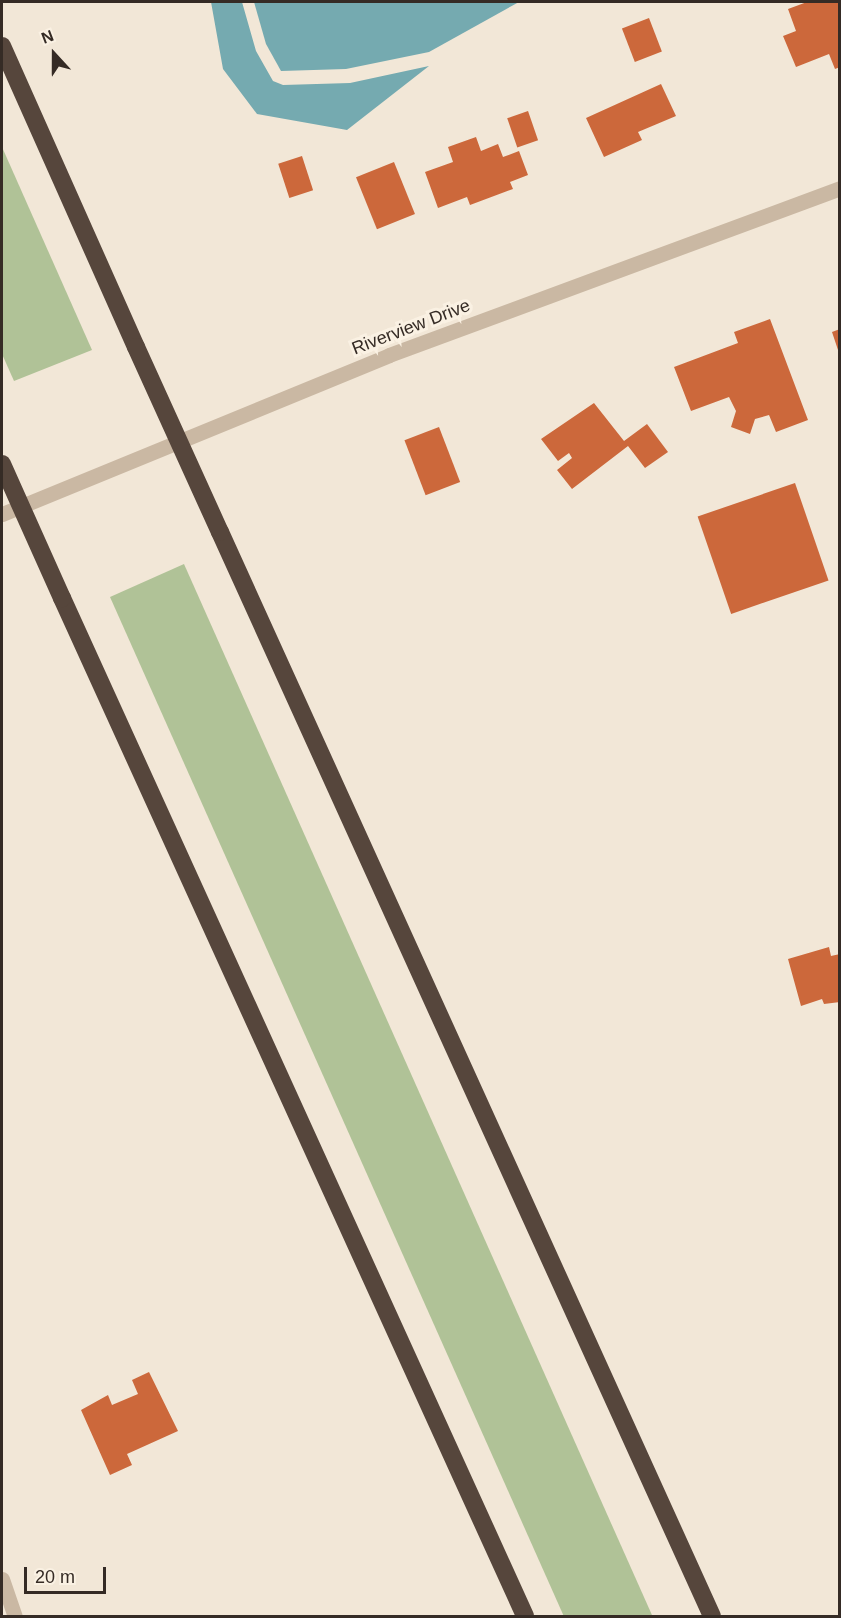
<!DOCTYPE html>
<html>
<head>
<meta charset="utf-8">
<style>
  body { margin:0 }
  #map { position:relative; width:841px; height:1618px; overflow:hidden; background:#f2e7d7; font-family:Arial,sans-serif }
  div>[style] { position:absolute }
  .green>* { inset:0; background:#b0c297; transform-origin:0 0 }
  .water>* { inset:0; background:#75aab0 }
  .building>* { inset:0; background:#cc683b; transform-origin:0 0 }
  .service>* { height:15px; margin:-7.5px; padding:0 7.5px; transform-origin:7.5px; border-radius:7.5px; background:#cab8a3 }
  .tertiary>* { height:15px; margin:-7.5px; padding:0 7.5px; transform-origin:7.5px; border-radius:7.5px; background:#cab8a3 }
  .motorway>* { height:18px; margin:-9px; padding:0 9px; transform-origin:9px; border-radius:9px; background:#56463c }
  .motorway-bridge>* { height:18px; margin:-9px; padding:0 9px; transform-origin:9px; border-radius:9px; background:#56463c }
  span { translate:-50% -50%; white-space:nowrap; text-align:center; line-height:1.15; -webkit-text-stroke:6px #faf1e3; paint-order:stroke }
  .street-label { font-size:18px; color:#352b25 }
  .frame { position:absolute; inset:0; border:3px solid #352b25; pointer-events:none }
  .north { position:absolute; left:24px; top:24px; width:60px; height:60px; -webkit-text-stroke:4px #faf1e3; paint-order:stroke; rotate:339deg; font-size:16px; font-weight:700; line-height:24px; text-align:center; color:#352b25 }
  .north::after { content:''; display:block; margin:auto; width:21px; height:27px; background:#352b25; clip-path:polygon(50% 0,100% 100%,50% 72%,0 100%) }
  .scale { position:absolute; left:24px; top:1567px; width:82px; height:27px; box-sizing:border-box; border:3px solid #352b25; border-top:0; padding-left:8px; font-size:18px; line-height:21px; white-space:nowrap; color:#352b25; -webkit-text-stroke:4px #faf1e3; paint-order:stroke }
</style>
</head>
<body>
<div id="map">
  <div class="green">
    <i style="clip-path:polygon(2px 147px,92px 350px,14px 381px,2px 354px)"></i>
    <i style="left:184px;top:564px;width:1153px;height:81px;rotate:66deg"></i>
  </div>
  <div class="water">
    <i style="clip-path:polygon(211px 2px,242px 2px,256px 51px,273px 81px,283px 85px,350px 83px,429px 66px,347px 130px,257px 114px,223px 69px)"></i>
    <i style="clip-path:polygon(254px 2px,519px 2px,429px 52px,346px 69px,281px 71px,266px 44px)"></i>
  </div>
  <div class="building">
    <i style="clip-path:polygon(807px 2px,840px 2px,840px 67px,835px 69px,829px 54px,796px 67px,783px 36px,796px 31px,788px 9px)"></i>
    <i style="left:649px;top:18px;width:36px;height:29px;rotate:69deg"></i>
    <i style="clip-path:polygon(661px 84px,676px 116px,638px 132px,642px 140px,604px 157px,586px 118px)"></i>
    <i style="left:528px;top:111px;width:31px;height:22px;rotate:71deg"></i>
    <i style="clip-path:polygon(476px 137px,481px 151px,498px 144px,503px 157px,519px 151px,528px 175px,510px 182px,513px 189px,470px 205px,467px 197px,438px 208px,425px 172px,453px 162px,448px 147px)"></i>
    <i style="left:302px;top:156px;width:36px;height:25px;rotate:72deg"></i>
    <i style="left:394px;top:162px;width:56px;height:41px;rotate:68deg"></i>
    <i style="clip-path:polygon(770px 319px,808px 420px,776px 432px,769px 415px,755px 419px,750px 434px,731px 427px,736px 411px,729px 397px,691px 411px,674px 367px,738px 343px,734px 332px)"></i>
    <i style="clip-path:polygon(840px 329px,840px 353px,839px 353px,832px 332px)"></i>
    <i style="clip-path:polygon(594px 403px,624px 441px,647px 424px,668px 452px,645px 468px,628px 446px,572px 489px,557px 470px,572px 458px,569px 453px,558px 461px,541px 439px)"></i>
    <i style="left:439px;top:427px;width:59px;height:37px;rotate:69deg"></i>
    <i style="left:795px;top:483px;width:103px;height:103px;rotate:71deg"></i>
    <i style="clip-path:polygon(829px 947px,831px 956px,840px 954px,840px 1002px,824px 1004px,822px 999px,801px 1006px,788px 959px)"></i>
    <i style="clip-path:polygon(149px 1372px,178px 1431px,127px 1454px,132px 1465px,110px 1475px,81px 1410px,108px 1395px,112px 1405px,138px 1394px,132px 1380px)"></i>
  </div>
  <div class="service">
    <i style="left:2px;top:1579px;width:39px;rotate:71deg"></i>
  </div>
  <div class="tertiary">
    <i style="left:2px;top:514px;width:418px;rotate:-22.3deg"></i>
    <i style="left:389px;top:355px;width:481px;rotate:-20.3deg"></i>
  </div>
  <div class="motorway">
    <i style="left:2px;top:46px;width:329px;rotate:66deg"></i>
    <i style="left:220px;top:532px;width:1190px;rotate:65.59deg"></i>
    <i style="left:62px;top:598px;width:1118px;rotate:65.54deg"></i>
  </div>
  <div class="motorway-bridge">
    <i style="left:136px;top:347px;width:203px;rotate:65.6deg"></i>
    <i style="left:2px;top:464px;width:147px;rotate:65.9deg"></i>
  </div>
  <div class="street-label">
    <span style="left:411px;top:327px;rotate:-21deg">Riverview Drive</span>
  </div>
  <div class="frame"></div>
  <div class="north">N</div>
  <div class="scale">20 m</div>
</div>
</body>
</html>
